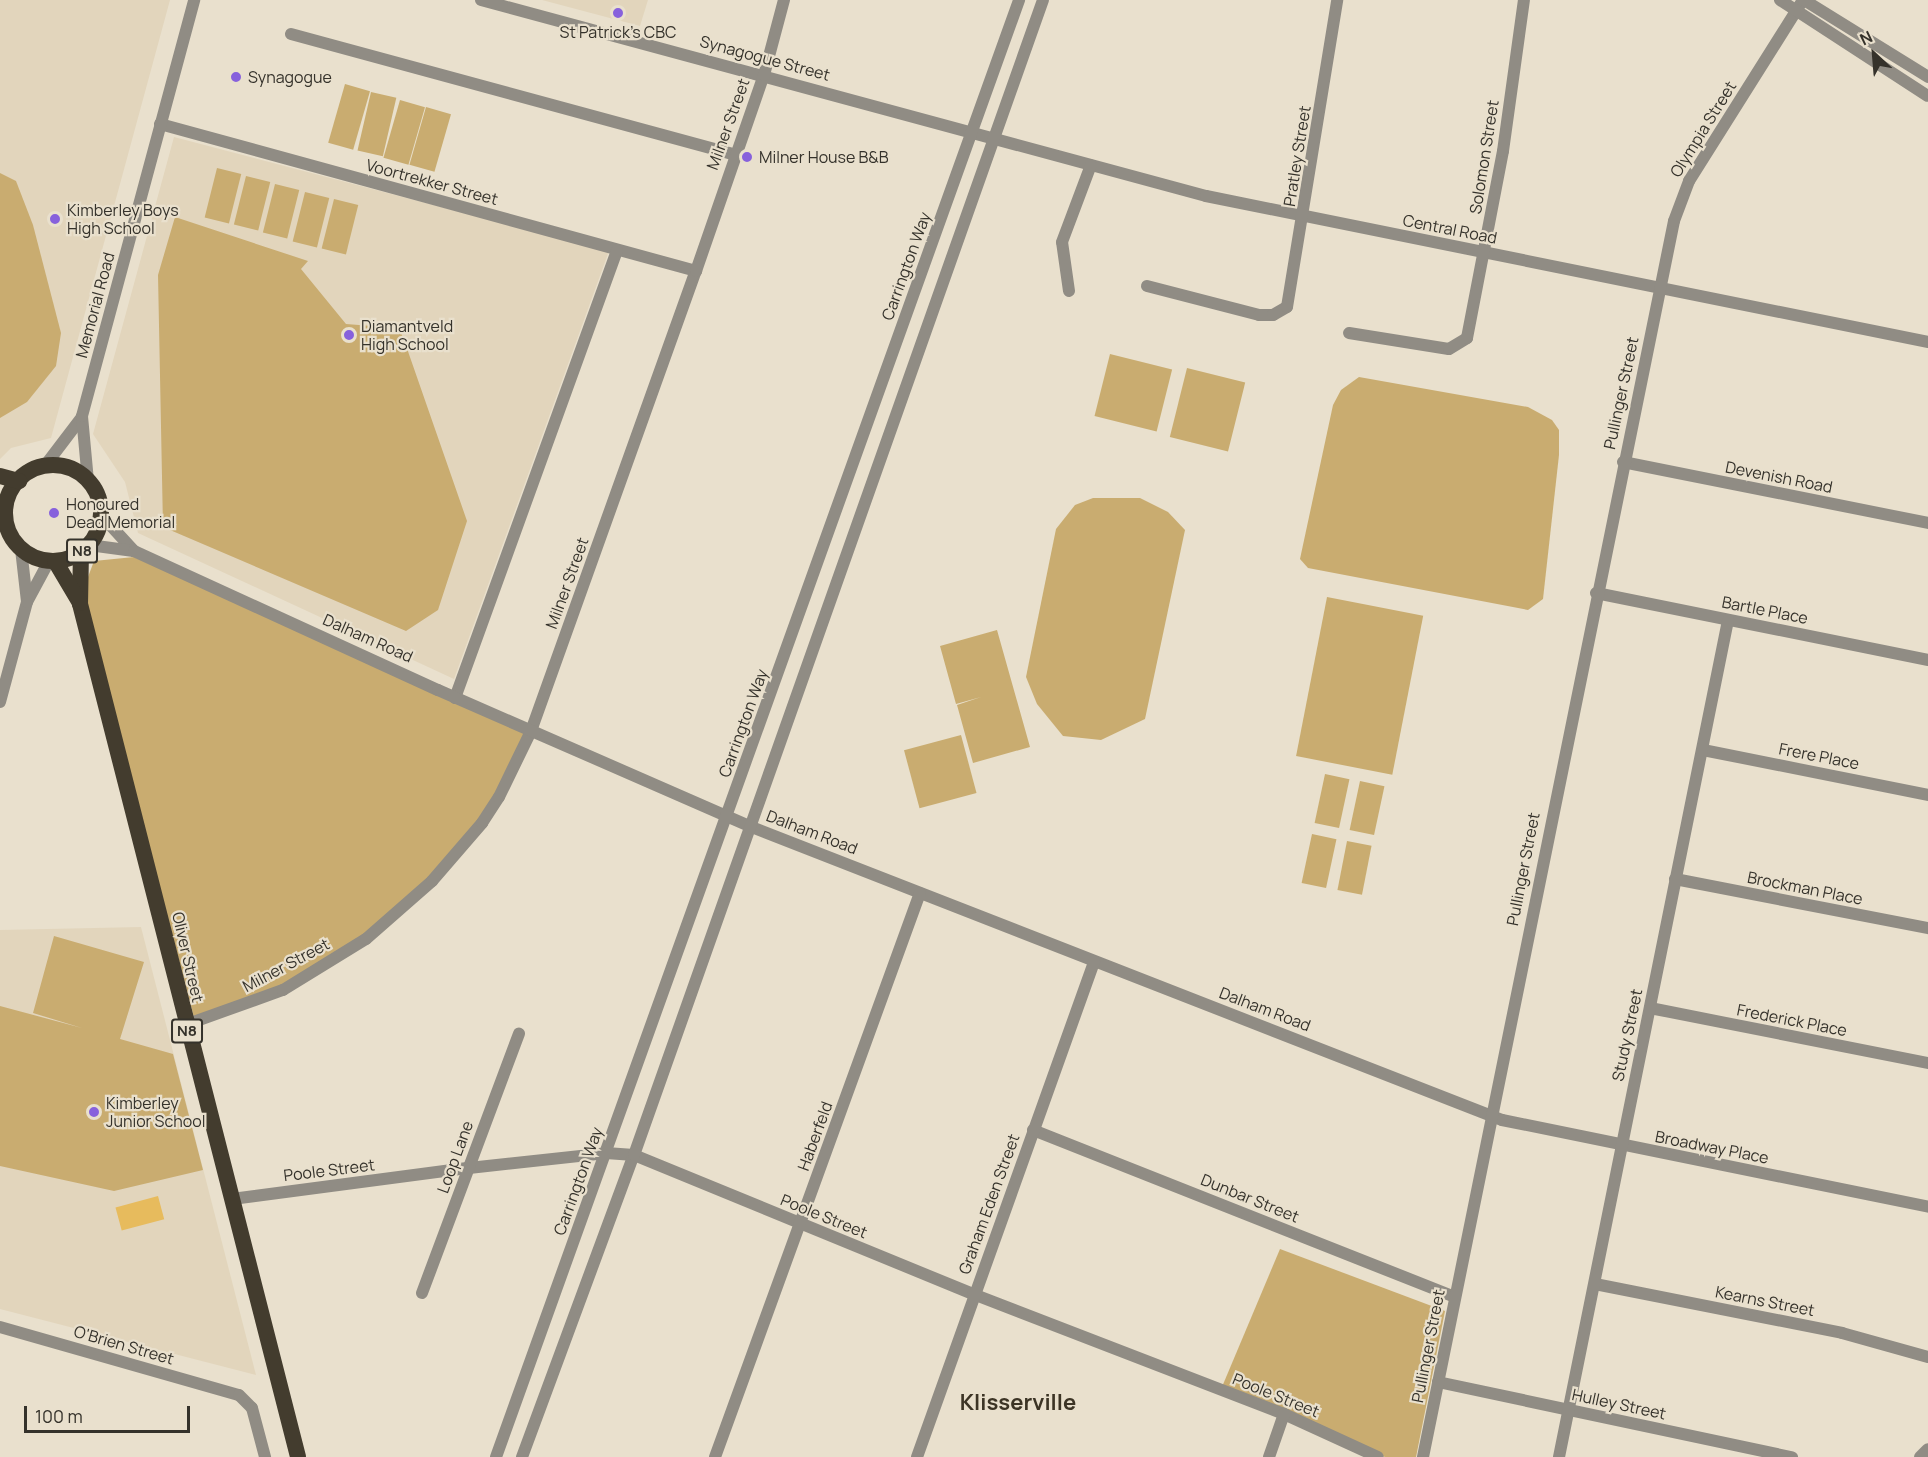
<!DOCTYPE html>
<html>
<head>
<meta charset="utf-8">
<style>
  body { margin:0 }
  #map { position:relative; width:1928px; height:1457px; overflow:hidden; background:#e9e0cd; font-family:Manrope,sans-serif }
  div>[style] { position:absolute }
  .built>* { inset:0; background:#e2d5bc }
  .green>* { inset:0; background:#c9ac70; transform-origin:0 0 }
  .water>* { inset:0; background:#e7bb5d; transform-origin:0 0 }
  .minor>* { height:12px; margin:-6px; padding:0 6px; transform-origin:6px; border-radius:6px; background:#908c84 }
  .tertiary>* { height:12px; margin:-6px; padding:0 6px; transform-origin:6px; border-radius:6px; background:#908c84 }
  .trunk>* { height:16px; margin:-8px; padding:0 8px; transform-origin:8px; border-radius:8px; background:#433c2e }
  .trunk>.ring { margin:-8px; padding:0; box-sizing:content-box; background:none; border:16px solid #433c2e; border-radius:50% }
  .dots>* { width:16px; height:16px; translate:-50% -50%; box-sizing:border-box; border:3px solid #e9e0cd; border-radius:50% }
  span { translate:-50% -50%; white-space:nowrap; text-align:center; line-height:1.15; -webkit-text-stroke:4.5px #e9e0cd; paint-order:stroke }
  .shield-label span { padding:2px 4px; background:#e9e0cd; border:2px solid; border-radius:4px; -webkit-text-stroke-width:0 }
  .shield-label { font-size:15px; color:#35322b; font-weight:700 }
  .poi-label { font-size:16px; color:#35322b }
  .left { translate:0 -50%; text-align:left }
  .street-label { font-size:16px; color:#35322b }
  .district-label { font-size:22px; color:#3c3425; font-weight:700 }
  .north { position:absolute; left:1844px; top:24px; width:60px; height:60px; -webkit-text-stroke:4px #e9e0cd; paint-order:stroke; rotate:334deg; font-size:16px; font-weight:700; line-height:24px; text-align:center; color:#35322b }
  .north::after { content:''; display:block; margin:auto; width:21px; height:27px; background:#35322b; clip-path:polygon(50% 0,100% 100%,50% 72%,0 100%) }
  .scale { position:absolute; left:24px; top:1406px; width:166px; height:27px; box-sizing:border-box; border:3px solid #35322b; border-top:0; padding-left:8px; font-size:18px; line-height:21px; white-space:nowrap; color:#35322b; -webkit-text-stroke:4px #e9e0cd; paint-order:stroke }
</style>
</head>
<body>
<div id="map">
  <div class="built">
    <i style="clip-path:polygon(0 0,170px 0,51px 438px,11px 448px,0 459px)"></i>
    <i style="clip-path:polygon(542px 0,648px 0,640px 26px)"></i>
    <i style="clip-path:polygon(174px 137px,609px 251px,454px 679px,138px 533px,125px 482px,93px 434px)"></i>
    <i style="clip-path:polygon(141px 927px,256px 1375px,0 1309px,0 930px)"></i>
  </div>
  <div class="green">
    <i style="left:345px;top:84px;width:26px;height:61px;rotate:16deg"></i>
    <i style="left:371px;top:92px;width:26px;height:60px;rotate:13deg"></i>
    <i style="left:400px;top:100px;width:26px;height:60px;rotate:16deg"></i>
    <i style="left:426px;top:107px;width:26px;height:60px;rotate:16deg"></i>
    <i style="left:217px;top:168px;width:25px;height:51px;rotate:14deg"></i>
    <i style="clip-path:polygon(0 173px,16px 181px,33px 225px,61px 333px,56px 366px,27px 402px,0 418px)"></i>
    <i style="left:246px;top:176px;width:25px;height:50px;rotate:14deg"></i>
    <i style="left:275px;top:184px;width:25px;height:50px;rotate:14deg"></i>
    <i style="left:305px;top:192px;width:25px;height:51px;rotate:14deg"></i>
    <i style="left:334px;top:199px;width:25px;height:51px;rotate:14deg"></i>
    <i style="clip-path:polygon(175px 217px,308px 261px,301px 269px,346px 324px,398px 328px,403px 337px,467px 521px,438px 610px,406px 631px,163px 527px,158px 275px)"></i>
    <i style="left:1110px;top:354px;width:64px;height:64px;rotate:14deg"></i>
    <i style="left:1187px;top:368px;width:60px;height:71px;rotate:14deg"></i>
    <i style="clip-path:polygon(1359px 377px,1528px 407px,1552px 420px,1559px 430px,1559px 455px,1543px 599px,1528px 610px,1308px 568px,1300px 559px,1333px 405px,1341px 390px)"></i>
    <i style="clip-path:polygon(1093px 498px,1140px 498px,1168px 512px,1185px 530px,1145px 719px,1101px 740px,1063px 736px,1037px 704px,1026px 677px,1056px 529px,1075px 505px)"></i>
    <i style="clip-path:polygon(134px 557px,530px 732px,483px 823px,374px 934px,278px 988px,195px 1021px,82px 593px,94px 561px)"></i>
    <i style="left:1327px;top:597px;width:98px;height:162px;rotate:11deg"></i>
    <i style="clip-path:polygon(997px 630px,1030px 747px,973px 763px,957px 705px,981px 697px,956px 704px,940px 646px)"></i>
    <i style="left:961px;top:735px;width:60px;height:59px;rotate:75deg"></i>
    <i style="left:1325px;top:774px;width:25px;height:50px;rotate:12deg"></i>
    <i style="left:1360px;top:781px;width:25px;height:50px;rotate:12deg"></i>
    <i style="left:1312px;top:834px;width:25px;height:50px;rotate:12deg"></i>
    <i style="left:1347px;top:841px;width:25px;height:50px;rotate:11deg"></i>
    <i style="clip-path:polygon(54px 936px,144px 962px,120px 1039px,173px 1054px,203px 1170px,114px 1191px,0 1166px,0 1006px,82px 1028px,33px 1013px)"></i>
    <i style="clip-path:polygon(1280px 1249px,1445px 1311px,1416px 1457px,1385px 1457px,1219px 1394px)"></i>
  </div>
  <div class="water">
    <i style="left:158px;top:1196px;width:24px;height:44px;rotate:75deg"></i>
  </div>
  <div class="minor">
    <i style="left:481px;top:0;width:751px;rotate:15.13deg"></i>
    <i style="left:1206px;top:196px;width:737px;rotate:11.43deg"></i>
    <i style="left:291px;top:34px;width:459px;rotate:15.2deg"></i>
    <i style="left:160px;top:124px;width:556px;rotate:15.34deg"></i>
    <i style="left:1147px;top:286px;width:116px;rotate:14.5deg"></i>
    <i style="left:1259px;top:315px;width:14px"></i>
    <i style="left:1273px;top:315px;width:16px;rotate:-30deg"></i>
    <i style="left:1287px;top:307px;width:311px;rotate:-80.7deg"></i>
    <i style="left:1069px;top:291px;width:49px;rotate:-98.1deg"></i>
    <i style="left:1062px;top:242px;width:82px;rotate:-69.4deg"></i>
    <i style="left:1349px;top:333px;width:101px;rotate:9.1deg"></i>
    <i style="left:1449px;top:349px;width:21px;rotate:-31deg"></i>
    <i style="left:1467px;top:338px;width:190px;rotate:-79.1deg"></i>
    <i style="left:1503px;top:151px;width:152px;rotate:-82.1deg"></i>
    <i style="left:1623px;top:462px;width:311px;rotate:11.3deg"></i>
    <i style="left:1596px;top:593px;width:339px;rotate:11.4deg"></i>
    <i style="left:455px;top:698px;width:476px;rotate:-70.1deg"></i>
    <i style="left:1703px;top:750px;width:229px;rotate:11.3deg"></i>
    <i style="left:749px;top:826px;width:808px;rotate:21.33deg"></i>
    <i style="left:1502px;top:1120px;width:435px;rotate:11.5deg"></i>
    <i style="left:1675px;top:879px;width:258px;rotate:11deg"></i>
    <i style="left:1650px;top:1008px;width:283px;rotate:11.2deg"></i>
    <i style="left:185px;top:1025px;width:104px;rotate:-19.7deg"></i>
    <i style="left:283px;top:990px;width:97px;rotate:-31.6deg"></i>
    <i style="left:366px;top:939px;width:88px;rotate:-41.3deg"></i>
    <i style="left:432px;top:881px;width:77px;rotate:-49.2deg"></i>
    <i style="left:482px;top:823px;width:31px;rotate:-57deg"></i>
    <i style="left:499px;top:797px;width:73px;rotate:-64.1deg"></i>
    <i style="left:531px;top:731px;width:489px;rotate:-70.3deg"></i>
    <i style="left:696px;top:271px;width:207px;rotate:-70.9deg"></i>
    <i style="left:764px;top:75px;width:78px;rotate:-75.1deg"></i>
    <i style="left:1033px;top:1130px;width:453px;rotate:21.6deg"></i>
    <i style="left:232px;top:1199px;width:239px;rotate:-7.5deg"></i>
    <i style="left:469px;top:1168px;width:138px;rotate:-6.2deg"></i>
    <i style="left:606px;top:1153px;width:28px;rotate:4deg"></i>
    <i style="left:634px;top:1155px;width:366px;rotate:22.3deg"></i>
    <i style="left:973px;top:1294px;width:333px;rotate:21.1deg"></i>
    <i style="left:1284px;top:1414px;width:103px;rotate:24.6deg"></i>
    <i style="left:1595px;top:1284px;width:252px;rotate:11.2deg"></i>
    <i style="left:1842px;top:1333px;width:89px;rotate:15.6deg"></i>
    <i style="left:422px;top:1293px;width:277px;rotate:-69.5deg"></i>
    <i style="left:0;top:1327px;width:248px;rotate:15.9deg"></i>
    <i style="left:239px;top:1395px;width:18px;rotate:45deg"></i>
    <i style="left:252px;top:1408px;width:51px;rotate:75.1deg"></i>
    <i style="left:1438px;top:1382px;width:362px;rotate:12deg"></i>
    <i style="left:715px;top:1457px;width:600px;rotate:-70.03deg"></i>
    <i style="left:917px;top:1457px;width:526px;rotate:-70.32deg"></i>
    <i style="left:1269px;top:1457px;width:46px;rotate:-70.8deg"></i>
    <i style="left:1423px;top:1457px;width:1261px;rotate:-78.52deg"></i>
    <i style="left:1674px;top:221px;width:43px;rotate:-69.4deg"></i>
    <i style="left:1689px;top:181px;width:214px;rotate:-57.8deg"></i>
    <i style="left:1559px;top:1457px;width:854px;rotate:-78.58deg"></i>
  </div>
  <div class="tertiary">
    <i style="left:1780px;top:0;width:176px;rotate:33deg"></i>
    <i style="left:1804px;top:0;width:146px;rotate:31.8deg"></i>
    <i style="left:44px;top:467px;width:63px;rotate:-52.8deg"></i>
    <i style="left:88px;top:481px;width:65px;rotate:-95.3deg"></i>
    <i style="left:82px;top:416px;width:431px;rotate:-74.9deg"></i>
    <i style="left:101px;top:515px;width:49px;rotate:47.5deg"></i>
    <i style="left:89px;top:545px;width:45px;rotate:7.6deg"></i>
    <i style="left:134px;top:551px;width:334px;rotate:24.6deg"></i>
    <i style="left:438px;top:690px;width:339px;rotate:23.6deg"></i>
    <i style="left:21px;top:549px;width:53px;rotate:83.5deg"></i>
    <i style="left:0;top:702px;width:104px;rotate:-74.9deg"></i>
    <i style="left:27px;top:602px;width:47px;rotate:-61.8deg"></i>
    <i style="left:496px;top:1457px;width:1548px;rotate:-70.25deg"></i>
    <i style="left:522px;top:1457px;width:322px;rotate:-69.7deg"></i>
    <i style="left:634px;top:1155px;width:1225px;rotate:-70.5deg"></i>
    <i style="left:1920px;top:1457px;width:11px;rotate:-45deg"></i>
  </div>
  <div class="trunk">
    <i class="ring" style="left:5px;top:465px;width:80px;height:80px"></i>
    <i style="left:0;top:476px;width:20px;rotate:15deg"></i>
    <i style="left:81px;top:552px;width:52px;rotate:91.1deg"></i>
    <i style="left:80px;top:604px;width:880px;rotate:75.66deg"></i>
    <i style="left:55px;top:561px;width:49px;rotate:59.2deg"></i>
  </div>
  <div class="dots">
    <i style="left:618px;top:13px;background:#8761dc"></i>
    <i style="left:236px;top:77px;background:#8761dc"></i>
    <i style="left:747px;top:157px;background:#8761dc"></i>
    <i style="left:55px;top:219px;background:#8761dc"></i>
    <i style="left:349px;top:335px;background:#8761dc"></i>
    <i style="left:54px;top:513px;background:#8761dc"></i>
    <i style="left:94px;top:1112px;background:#8761dc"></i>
  </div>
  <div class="shield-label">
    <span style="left:82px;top:551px">N8</span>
    <span style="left:187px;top:1031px">N8</span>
  </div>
  <div class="poi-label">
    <span style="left:618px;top:32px">St Patrick's CBC</span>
    <span class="left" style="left:248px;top:77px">Synagogue</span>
    <span class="left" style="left:759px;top:157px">Milner House B&amp;B</span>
    <span class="left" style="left:67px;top:219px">Kimberley Boys<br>High School</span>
    <span class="left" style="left:361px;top:335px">Diamantveld<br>High School</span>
    <span class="left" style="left:66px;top:513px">Honoured<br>Dead Memorial</span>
    <span class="left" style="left:106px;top:1112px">Kimberley<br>Junior School</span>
  </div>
  <div class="street-label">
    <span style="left:765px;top:58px;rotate:15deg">Synagogue Street</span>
    <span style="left:728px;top:124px;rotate:-70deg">Milner Street</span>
    <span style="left:1703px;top:129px;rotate:-58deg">Olympia Street</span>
    <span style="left:1297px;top:156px;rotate:-81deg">Pratley Street</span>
    <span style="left:1484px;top:157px;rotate:-81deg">Solomon Street</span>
    <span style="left:432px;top:182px;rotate:15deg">Voortrekker Street</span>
    <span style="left:1450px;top:229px;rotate:11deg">Central Road</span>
    <span style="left:906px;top:266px;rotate:-70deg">Carrington Way</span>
    <span style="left:95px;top:305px;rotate:-75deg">Memorial Road</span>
    <span style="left:1621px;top:393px;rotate:-78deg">Pullinger Street</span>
    <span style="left:1779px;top:477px;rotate:11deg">Devenish Road</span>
    <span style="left:567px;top:583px;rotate:-70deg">Milner Street</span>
    <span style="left:1765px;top:610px;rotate:11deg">Bartle Place</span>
    <span style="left:368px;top:638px;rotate:24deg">Dalham Road</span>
    <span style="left:743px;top:723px;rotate:-70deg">Carrington Way</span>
    <span style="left:1819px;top:756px;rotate:11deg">Frere Place</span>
    <span style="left:812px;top:832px;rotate:21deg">Dalham Road</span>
    <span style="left:1523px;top:869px;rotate:-79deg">Pullinger Street</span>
    <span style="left:1805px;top:888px;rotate:11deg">Brockman Place</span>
    <span style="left:188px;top:957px;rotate:77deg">Oliver Street</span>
    <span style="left:286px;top:965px;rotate:-28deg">Milner Street</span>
    <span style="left:1265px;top:1009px;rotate:21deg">Dalham Road</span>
    <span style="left:1792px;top:1020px;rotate:11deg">Frederick Place</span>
    <span style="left:1627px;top:1035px;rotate:-78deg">Study Street</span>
    <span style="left:815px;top:1136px;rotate:-70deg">Haberfeld</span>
    <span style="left:1712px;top:1147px;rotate:11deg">Broadway Place</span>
    <span style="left:455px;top:1157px;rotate:-70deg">Loop Lane</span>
    <span style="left:329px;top:1170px;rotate:-7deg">Poole Street</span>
    <span style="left:578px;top:1181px;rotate:-70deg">Carrington Way</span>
    <span style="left:1250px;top:1198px;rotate:22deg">Dunbar Street</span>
    <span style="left:989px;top:1204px;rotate:-70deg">Graham Eden Street</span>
    <span style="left:824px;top:1216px;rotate:22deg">Poole Street</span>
    <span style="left:1765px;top:1301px;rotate:11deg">Kearns Street</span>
    <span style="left:124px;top:1345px;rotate:16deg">O'Brien Street</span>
    <span style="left:1428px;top:1346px;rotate:-79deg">Pullinger Street</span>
    <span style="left:1276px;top:1395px;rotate:22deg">Poole Street</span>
    <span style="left:1619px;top:1404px;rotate:12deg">Hulley Street</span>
  </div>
  <div class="district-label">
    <span style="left:1018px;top:1403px">Klisserville</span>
  </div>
  <div class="north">N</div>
  <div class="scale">100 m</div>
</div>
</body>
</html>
